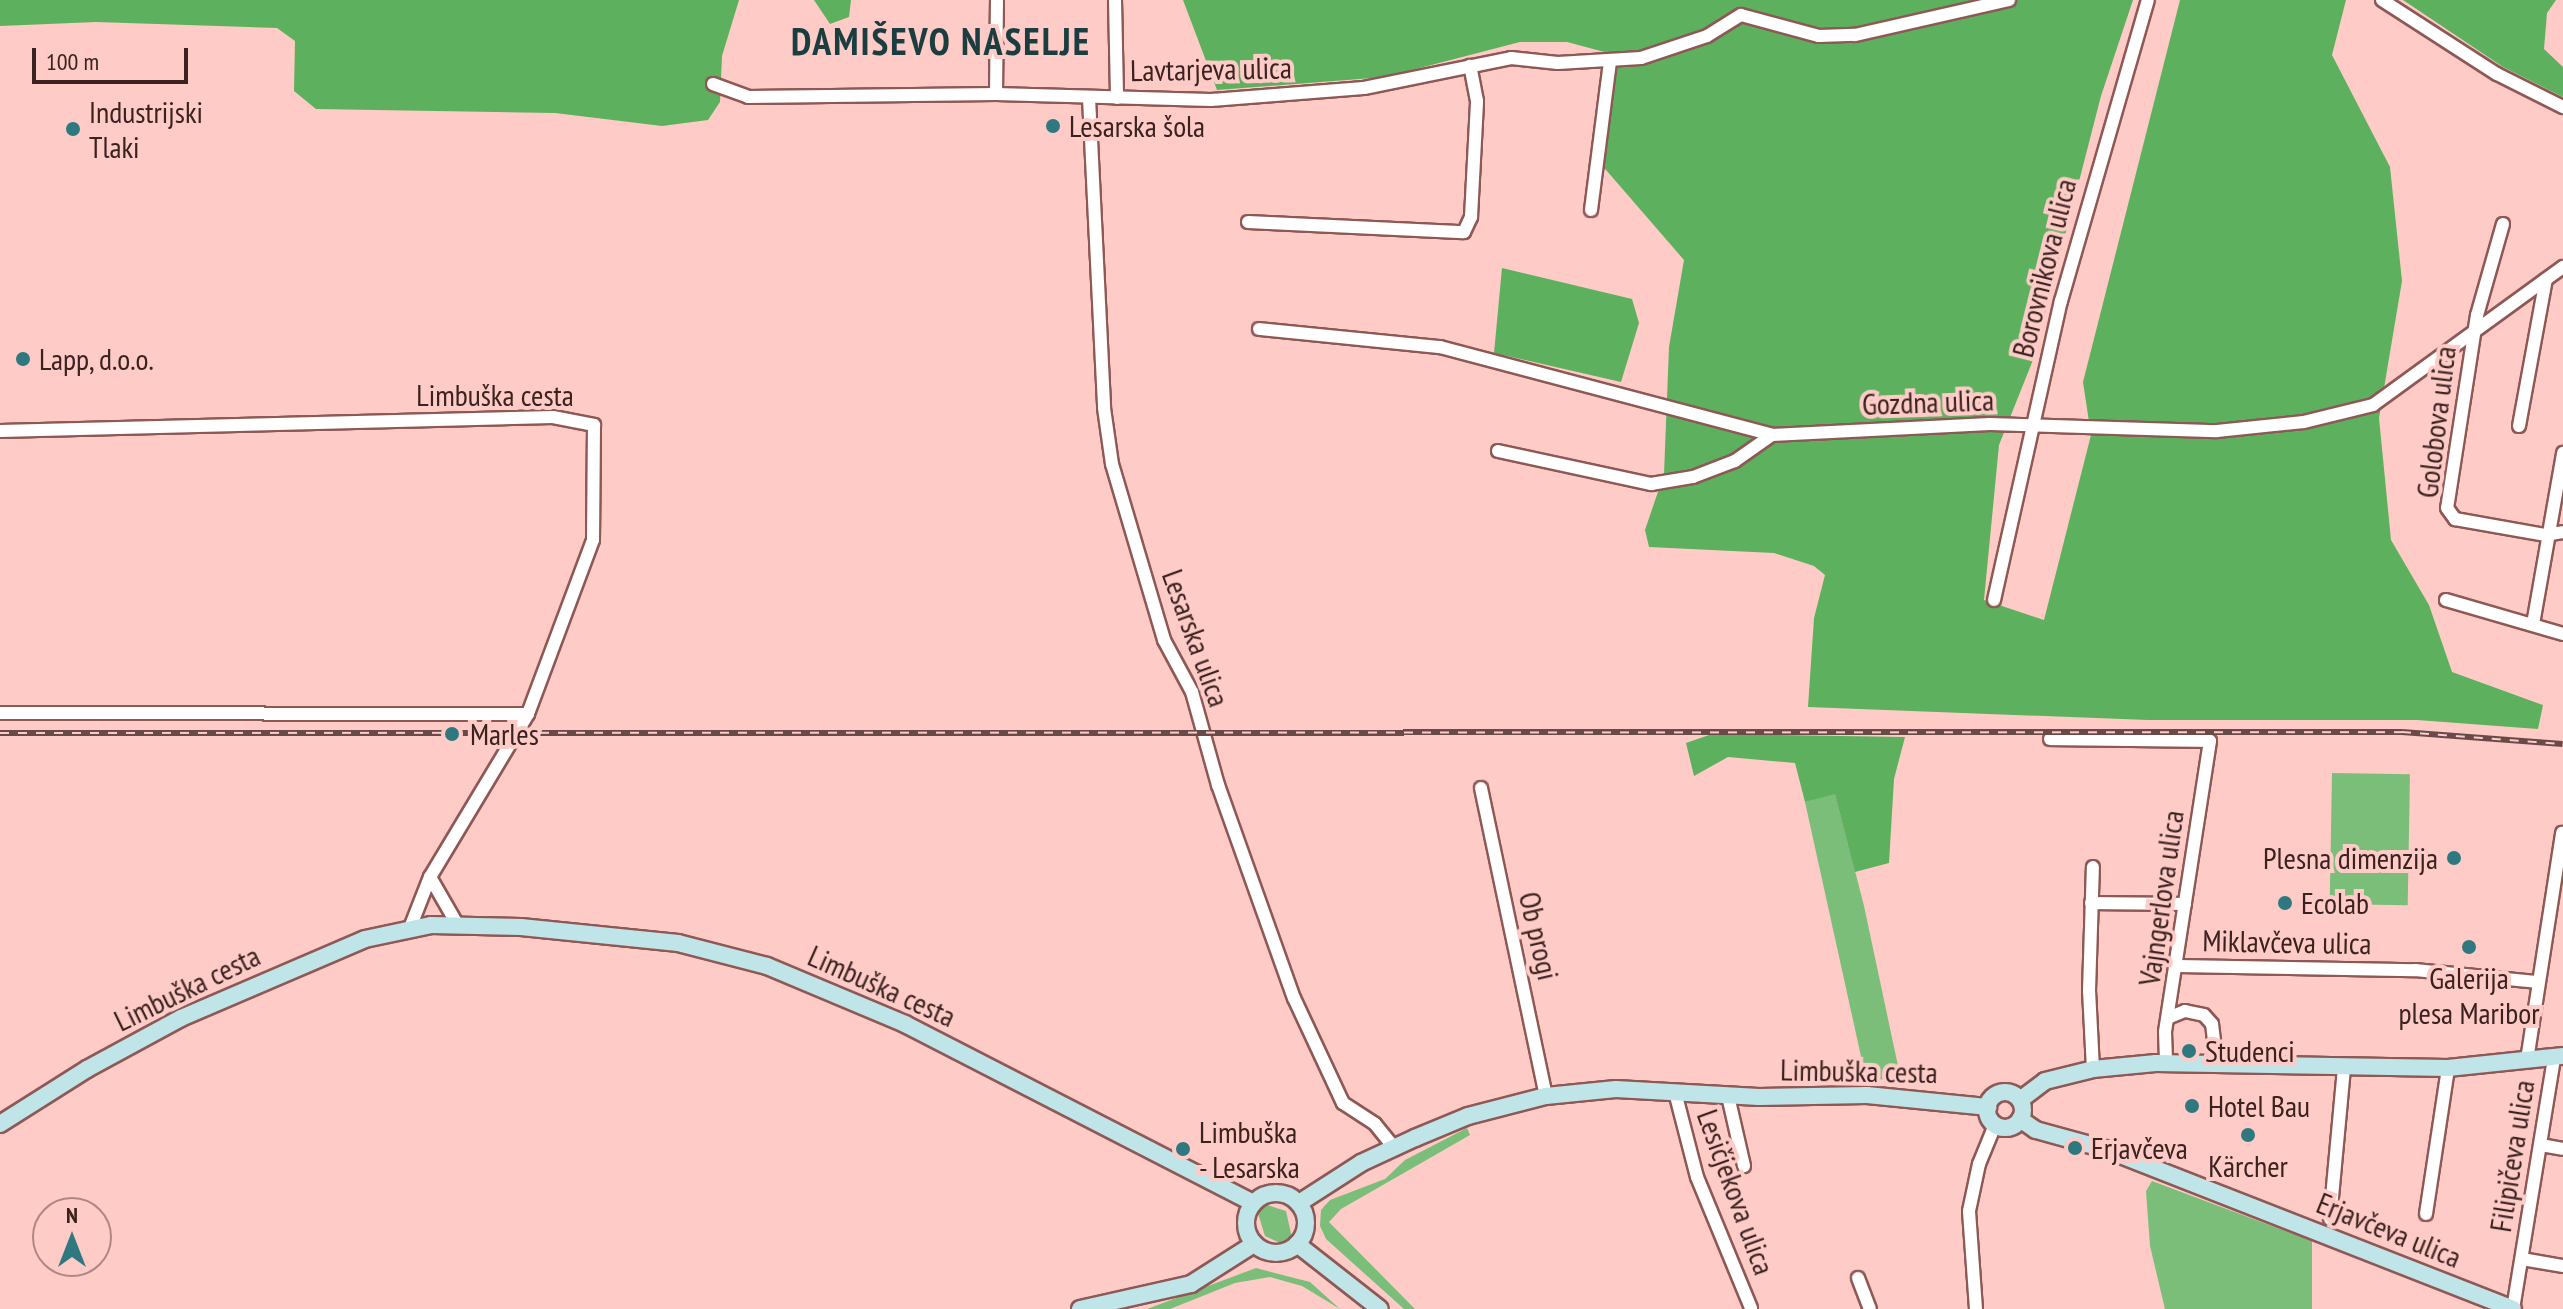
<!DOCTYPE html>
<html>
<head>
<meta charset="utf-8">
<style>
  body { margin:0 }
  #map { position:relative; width:2563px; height:1309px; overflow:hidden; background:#fecbc7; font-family:"PT Sans Narrow",sans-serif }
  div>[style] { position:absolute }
  .green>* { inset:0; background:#7abe79; transform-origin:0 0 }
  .forest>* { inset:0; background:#5db05e }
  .roads { filter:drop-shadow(2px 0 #8e5855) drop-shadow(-2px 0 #8e5855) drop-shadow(0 2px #8e5855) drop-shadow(0 -2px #8e5855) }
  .street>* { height:12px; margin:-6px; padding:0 6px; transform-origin:6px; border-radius:6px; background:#fff }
  .secondary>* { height:16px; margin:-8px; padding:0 8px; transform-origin:8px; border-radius:8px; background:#bfe5e8 }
  .secondary>.ring { margin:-8px; padding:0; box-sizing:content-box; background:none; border:16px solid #bfe5e8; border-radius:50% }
  .rail>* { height:6px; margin-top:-3px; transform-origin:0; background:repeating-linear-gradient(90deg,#fecbc7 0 9px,#684a48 0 18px); box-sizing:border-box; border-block:2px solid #684a48 }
  .dots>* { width:22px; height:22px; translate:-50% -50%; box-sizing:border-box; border:4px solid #fecbc7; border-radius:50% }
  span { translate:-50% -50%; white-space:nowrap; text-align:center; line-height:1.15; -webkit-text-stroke:8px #fecbc7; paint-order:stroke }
  .street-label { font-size:30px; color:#392220 }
  .poi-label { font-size:30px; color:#392220 }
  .left { translate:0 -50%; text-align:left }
  .right { translate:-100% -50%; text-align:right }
  .district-label { font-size:38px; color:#1b3d40; font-weight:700; letter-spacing:2px }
  .north { position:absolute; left:32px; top:1197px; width:80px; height:80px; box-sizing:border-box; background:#fecbc7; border:2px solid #af8784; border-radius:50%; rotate:0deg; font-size:22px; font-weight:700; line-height:32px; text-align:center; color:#392220 }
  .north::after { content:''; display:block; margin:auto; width:28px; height:36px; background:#2f787f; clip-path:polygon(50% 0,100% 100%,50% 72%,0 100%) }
  .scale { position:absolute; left:32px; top:48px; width:156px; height:36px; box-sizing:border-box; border:4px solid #392220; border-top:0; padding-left:10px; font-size:24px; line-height:28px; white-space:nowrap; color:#392220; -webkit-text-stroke:6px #fecbc7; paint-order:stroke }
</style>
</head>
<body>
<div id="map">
  <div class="green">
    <i style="left:2332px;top:773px;width:78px;height:131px;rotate:1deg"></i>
    <i style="clip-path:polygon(1835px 793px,1864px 906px,1901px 1080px,1866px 1079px,1805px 802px)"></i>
    <i style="clip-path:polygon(1467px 1128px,1470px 1135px,1341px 1209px,1329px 1222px,1415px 1309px,1404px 1309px,1326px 1239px,1320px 1226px,1321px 1210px,1330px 1200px,1385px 1179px,1405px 1160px)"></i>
    <i style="clip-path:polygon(2152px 1181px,2312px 1241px,2312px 1309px,2165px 1309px,2150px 1246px,2146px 1191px)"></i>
    <i style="clip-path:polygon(1267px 1205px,1286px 1211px,1292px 1238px,1280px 1243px,1265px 1236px,1257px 1210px)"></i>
    <i style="clip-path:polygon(1256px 1268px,1310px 1282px,1340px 1309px,1302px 1286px,1270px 1277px,1235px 1283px,1170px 1309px,1147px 1309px)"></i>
  </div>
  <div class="forest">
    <i style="clip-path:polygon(0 0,739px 0,722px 56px,720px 102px,708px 120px,662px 126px,555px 113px,316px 109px,294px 91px,295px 41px,277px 28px,96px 22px,0 26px)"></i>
    <i style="clip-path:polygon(814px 0,851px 0,849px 17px,830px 24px)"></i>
    <i style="clip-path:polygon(1183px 0,2133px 0,2101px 96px,2033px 360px,1999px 445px,1984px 600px,2044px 620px,2091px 435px,2083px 382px,2180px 0,2346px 0,2332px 55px,2390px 167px,2402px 281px,2379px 418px,2391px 540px,2429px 605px,2452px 672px,2543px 705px,2538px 729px,2417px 720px,2148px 720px,1808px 707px,1814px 618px,1825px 575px,1814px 566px,1774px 553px,1649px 547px,1645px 530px,1664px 474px,1669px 347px,1684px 260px,1600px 163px,1612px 54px,1567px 42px,1520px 42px,1385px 77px,1217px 90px)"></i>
    <i style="clip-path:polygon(2403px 0,2556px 0,2547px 13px,2544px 49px,2563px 67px,2563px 97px,2503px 67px)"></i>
    <i style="clip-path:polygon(1502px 268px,1632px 299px,1639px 323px,1621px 382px,1494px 353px)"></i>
    <i style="clip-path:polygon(1712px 734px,1905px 737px,1894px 779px,1889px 863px,1855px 872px,1835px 794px,1805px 802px,1795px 763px,1728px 757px,1694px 776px,1686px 743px)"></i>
  </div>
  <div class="roads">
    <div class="street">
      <i style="left:1115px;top:0;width:98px;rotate:88.8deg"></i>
      <i style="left:2382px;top:0;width:137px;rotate:32.8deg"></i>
      <i style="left:2497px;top:74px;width:74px;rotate:26.6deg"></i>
      <i style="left:713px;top:84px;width:37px;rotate:20deg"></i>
      <i style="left:748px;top:97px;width:248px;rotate:-0.7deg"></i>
      <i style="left:996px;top:94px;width:215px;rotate:1.6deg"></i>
      <i style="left:1211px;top:100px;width:153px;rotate:-4.5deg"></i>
      <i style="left:1364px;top:88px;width:150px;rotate:-11.5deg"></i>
      <i style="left:1511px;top:58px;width:47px;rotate:6.1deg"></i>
      <i style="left:1558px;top:63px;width:83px;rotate:-3.4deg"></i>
      <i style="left:1641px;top:58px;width:70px;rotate:-18.4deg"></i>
      <i style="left:1707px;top:36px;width:40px;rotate:-32deg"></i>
      <i style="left:1741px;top:15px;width:81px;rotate:15.1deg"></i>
      <i style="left:1819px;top:36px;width:36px;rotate:-2deg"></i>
      <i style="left:1855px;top:35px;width:158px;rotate:-12.8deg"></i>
      <i style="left:996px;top:94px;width:94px;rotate:-89.4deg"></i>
      <i style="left:1089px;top:98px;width:310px;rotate:87.2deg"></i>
      <i style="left:1104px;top:408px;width:57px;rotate:81.9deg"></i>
      <i style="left:1112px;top:464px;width:184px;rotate:73.5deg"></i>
      <i style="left:1164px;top:640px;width:59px;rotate:61.7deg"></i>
      <i style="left:1192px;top:692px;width:97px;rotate:74.4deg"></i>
      <i style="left:1218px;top:785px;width:226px;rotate:70.4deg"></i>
      <i style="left:1294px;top:998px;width:116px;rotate:65deg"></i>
      <i style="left:1343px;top:1103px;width:38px;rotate:33deg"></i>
      <i style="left:1375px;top:1124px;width:32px;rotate:51deg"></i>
      <i style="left:1591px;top:210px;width:150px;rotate:-82.7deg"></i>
      <i style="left:1248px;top:222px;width:216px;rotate:2.7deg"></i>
      <i style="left:1464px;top:232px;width:17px;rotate:-65deg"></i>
      <i style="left:1471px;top:217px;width:116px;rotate:-87deg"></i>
      <i style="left:1477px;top:101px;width:36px;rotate:-101deg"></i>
      <i style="left:2503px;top:224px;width:95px;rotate:105.9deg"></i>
      <i style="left:2477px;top:315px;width:195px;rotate:98.8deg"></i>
      <i style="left:2447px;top:508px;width:14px;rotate:54deg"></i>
      <i style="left:2455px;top:519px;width:91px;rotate:10.1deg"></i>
      <i style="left:2545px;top:535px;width:18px;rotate:-9deg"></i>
      <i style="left:1259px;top:329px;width:182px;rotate:5.7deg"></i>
      <i style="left:1440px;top:347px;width:343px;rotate:14.8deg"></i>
      <i style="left:1772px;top:435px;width:218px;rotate:-2.9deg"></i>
      <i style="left:1990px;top:424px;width:227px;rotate:1.8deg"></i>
      <i style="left:2217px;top:431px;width:87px;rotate:-5.9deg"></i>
      <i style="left:2304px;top:422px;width:71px;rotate:-13.8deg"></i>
      <i style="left:2373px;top:405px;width:235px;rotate:-36deg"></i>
      <i style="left:2519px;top:426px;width:149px;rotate:-79.6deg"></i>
      <i style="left:0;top:431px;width:553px;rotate:-1.45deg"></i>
      <i style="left:553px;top:417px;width:42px;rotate:11deg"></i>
      <i style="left:594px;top:425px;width:115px;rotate:90.5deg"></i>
      <i style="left:593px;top:540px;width:186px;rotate:110.5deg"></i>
      <i style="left:528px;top:714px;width:190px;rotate:121deg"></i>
      <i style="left:1498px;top:451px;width:157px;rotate:12.2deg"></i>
      <i style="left:1651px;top:484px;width:43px;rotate:-9.5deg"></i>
      <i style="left:1693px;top:477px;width:45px;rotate:-20.9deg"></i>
      <i style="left:1735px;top:461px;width:45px;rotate:-35.1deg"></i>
      <i style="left:1994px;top:600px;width:306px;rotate:-77.4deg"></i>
      <i style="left:2061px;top:301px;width:313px;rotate:-73.9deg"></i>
      <i style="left:2446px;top:600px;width:122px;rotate:16.2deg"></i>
      <i style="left:2533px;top:624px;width:174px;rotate:-80deg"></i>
      <i style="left:0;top:713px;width:528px;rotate:0.11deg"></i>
      <i style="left:2050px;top:739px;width:160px;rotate:0.7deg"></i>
      <i style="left:2210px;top:741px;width:294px;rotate:98.8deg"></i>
      <i style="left:2165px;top:1032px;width:30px;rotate:88deg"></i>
      <i style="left:1481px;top:788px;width:315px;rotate:78.1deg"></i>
      <i style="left:2091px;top:903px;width:94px;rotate:0.6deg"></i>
      <i style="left:410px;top:928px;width:55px;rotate:-68.6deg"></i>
      <i style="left:430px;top:877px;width:54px;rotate:60.1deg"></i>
      <i style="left:2178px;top:966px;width:237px;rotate:1deg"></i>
      <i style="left:2415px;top:970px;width:124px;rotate:5.6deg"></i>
      <i style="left:2170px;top:1017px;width:16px;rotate:-22deg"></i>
      <i style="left:2185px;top:1011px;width:19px;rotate:12deg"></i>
      <i style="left:2204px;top:1015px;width:12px;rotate:48deg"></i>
      <i style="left:2212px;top:1024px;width:38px;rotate:83deg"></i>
      <i style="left:2527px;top:1060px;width:230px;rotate:-81.2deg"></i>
      <i style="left:2093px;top:1069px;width:78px;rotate:-92.9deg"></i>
      <i style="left:2089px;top:991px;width:124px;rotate:-88.2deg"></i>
      <i style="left:1675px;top:1092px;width:88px;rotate:75.5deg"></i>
      <i style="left:1697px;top:1177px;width:142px;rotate:67.6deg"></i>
      <i style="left:1728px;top:1096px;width:72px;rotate:77.1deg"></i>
      <i style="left:2541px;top:1145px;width:22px;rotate:10deg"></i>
      <i style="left:2426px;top:1214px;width:148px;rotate:-81.4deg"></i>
      <i style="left:2330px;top:1219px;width:153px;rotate:-84.7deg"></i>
      <i style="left:2522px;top:1259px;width:42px;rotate:9.7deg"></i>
      <i style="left:1858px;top:1278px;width:33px;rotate:69deg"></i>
      <i style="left:1976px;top:1309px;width:98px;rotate:-94.1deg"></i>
      <i style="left:1969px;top:1211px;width:48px;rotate:-78deg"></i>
      <i style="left:1979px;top:1164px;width:42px;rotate:-67.7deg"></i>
      <i style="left:2513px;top:1309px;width:253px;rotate:-80.7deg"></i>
    </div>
    <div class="secondary">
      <i class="ring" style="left:1987px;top:1092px;width:20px;height:20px"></i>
      <i style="left:2020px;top:1100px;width:31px;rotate:-37deg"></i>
      <i style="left:2045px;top:1081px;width:49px;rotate:-14deg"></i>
      <i style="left:2093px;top:1069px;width:63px;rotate:-5.4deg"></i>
      <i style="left:2156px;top:1063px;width:292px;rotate:1deg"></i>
      <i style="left:2448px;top:1068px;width:116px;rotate:-6deg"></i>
      <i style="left:2020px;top:1119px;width:19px;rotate:35deg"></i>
      <i style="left:2036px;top:1130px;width:72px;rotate:15.4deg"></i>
      <i style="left:2105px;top:1149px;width:438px;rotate:21.4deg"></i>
      <i style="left:0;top:1124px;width:103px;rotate:-32.3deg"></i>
      <i style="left:87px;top:1069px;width:107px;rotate:-28.5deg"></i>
      <i style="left:181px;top:1018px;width:200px;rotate:-23.2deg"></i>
      <i style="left:365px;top:939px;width:67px;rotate:-12deg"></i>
      <i style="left:431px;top:925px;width:90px;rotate:1.3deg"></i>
      <i style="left:521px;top:927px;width:158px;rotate:5.8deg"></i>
      <i style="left:678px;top:943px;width:92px;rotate:14.5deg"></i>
      <i style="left:767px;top:966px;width:150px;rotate:22.8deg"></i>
      <i style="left:905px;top:1024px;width:391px;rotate:27.2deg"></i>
      <i class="ring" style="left:1246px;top:1193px;width:44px;height:44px"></i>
      <i style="left:1299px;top:1203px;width:74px;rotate:-32.8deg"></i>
      <i style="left:1361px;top:1163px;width:60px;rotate:-24.8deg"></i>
      <i style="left:1415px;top:1138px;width:57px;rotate:-22.5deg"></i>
      <i style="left:1468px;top:1116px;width:81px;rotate:-14.4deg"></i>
      <i style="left:1546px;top:1096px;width:70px;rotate:-5.7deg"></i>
      <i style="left:1616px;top:1089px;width:143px;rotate:3.2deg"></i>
      <i style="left:1759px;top:1097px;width:108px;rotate:-1.1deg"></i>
      <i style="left:1867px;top:1095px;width:122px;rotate:5.7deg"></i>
      <i style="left:1297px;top:1244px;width:105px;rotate:38.1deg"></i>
      <i style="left:1080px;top:1309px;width:114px;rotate:-12.7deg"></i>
      <i style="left:1191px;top:1284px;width:75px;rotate:-32.4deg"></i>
    </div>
  </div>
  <div class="rail">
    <i style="left:0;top:733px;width:2402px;rotate:-0.02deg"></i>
    <i style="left:2402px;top:732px;width:161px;rotate:4.3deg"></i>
  </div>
  <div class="dots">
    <i style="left:1053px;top:126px;background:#2f787f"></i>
    <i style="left:73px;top:129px;background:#2f787f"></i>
    <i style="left:23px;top:359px;background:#2f787f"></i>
    <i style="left:452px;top:734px;background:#2f787f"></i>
    <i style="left:2454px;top:858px;background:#2f787f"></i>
    <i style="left:2285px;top:903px;background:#2f787f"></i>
    <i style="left:2469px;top:947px;background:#2f787f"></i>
    <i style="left:2189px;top:1051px;background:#2f787f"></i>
    <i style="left:2192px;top:1106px;background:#2f787f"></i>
    <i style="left:2248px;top:1135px;background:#2f787f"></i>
    <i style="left:2075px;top:1148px;background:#2f787f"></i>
    <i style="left:1183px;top:1149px;background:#2f787f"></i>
  </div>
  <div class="street-label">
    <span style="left:1211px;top:69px;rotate:-1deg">Lavtarjeva ulica</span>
    <span style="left:2044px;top:268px;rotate:-76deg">Borovnikova ulica</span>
    <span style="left:495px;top:395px">Limbuška cesta</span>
    <span style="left:1928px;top:402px;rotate:-2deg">Gozdna ulica</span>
    <span style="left:2436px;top:422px;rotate:-83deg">Golobova ulica</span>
    <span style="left:1196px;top:638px;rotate:70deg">Lesarska ulica</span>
    <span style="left:2161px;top:898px;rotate:-82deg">Vajngerlova ulica</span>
    <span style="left:1539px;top:936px;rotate:77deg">Ob progi</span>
    <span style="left:2287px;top:942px;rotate:1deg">Miklavčeva ulica</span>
    <span style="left:882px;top:986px;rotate:24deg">Limbuška cesta</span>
    <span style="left:187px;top:988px;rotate:-26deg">Limbuška cesta</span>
    <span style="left:1859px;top:1071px;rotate:1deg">Limbuška cesta</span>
    <span style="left:2512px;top:1156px;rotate:-81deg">Filipičeva ulica</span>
    <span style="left:1736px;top:1192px;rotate:70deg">Lesičjekova ulica</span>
    <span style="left:2389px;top:1230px;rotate:22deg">Erjavčeva ulica</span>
  </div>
  <div class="poi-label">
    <span class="left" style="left:89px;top:129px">Industrijski<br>Tlaki</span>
    <span class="left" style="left:1069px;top:126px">Lesarska šola</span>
    <span class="left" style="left:39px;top:359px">Lapp, d.o.o.</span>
    <span class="left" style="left:470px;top:734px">Marles</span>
    <span class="right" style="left:2438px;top:858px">Plesna dimenzija</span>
    <span class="left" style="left:2301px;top:903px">Ecolab</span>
    <span style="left:2469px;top:995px">Galerija<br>plesa Maribor</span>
    <span class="left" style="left:2205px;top:1051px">Studenci</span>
    <span class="left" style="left:2208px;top:1106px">Hotel Bau</span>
    <span class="left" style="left:1199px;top:1149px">Limbuška<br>- Lesarska</span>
    <span class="left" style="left:2091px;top:1148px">Erjavčeva</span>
    <span style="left:2248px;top:1166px">Kärcher</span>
  </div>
  <div class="district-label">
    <span style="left:941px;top:41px">DAMIŠEVO NASELJE</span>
  </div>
  <div class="north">N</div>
  <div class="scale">100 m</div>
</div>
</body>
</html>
